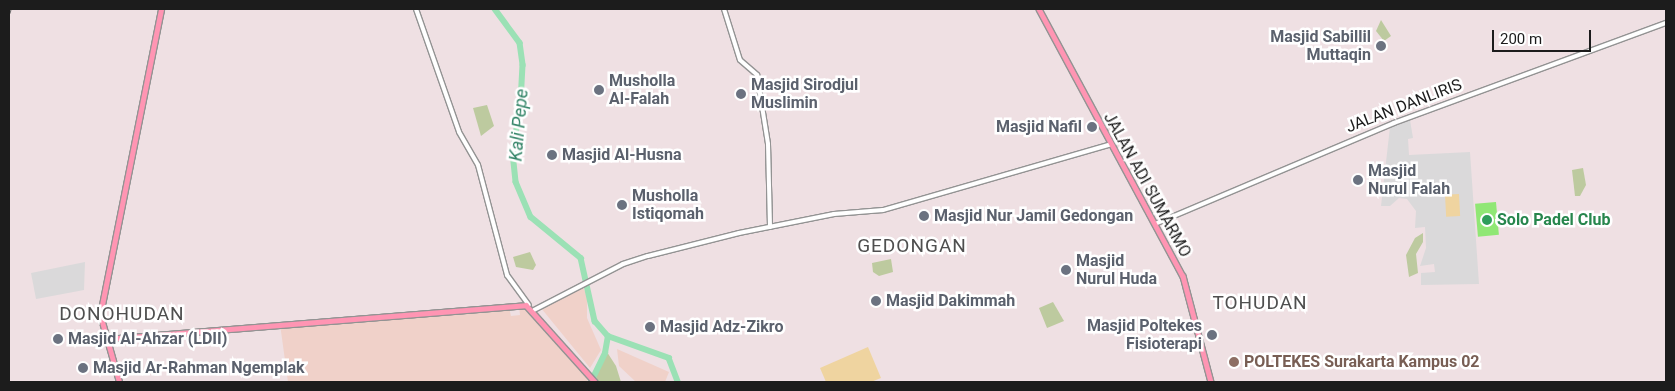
<!DOCTYPE html>
<html>
<head>
<meta charset="utf-8">
<style>
  body { margin:0 }
  #map { position:relative; width:1675px; height:391px; overflow:hidden; background:#efe0e3; font-family:Roboto,sans-serif }
  div>[style] { position:absolute }
  .residential>* { inset:0; background:#dad9da }
  .farmland>* { inset:0; background:#f0d1c9 }
  .grass>* { inset:0; background:#efd4a0; transform-origin:0 0 }
  .cemetery>* { inset:0; background:#bdca9f }
  .pitch>* { inset:0; background:#90e775; transform-origin:0 0 }
  .river>* { height:5.5px; margin:-2.75px; padding:0 2.75px; transform-origin:2.75px; border-radius:2.75px; background:#9be1b5 }
  .roads { filter:drop-shadow(1px 0 #939393) drop-shadow(-1px 0 #939393) drop-shadow(0 1px #939393) drop-shadow(0 -1px #939393) }
  .minor>* { height:4px; margin:-2px; padding:0 2px; transform-origin:2px; border-radius:2px; background:#fff }
  .major>* { height:4.5px; margin:-2.25px; padding:0 2.25px; transform-origin:2.25px; border-radius:2.25px; background:#ff95b3 }
  .rail>* { height:3px; margin-top:-1.5px; transform-origin:0; background:repeating-linear-gradient(90deg,#fff 0 4px,#6a6a6a 0 8px); box-sizing:border-box; border-block:1px solid #6a6a6a }
  .dots>* { width:14px; height:14px; translate:-50% -50%; box-sizing:border-box; border:2px solid #fff; border-radius:50% }
  span { translate:-50% -50%; white-space:nowrap; text-align:center; line-height:1.15; -webkit-text-stroke:5px #fff; paint-order:stroke }
  .worship-label { font-size:16px; color:#5b616d; font-weight:700 }
  .right { translate:-100% -50%; text-align:right }
  .left { translate:0 -50%; text-align:left }
  .street-label { font-size:16px; color:#1c1c1c }
  .leisure-label { font-size:16px; color:#27864d; font-weight:700 }
  .education-label { font-size:16px; color:#785e54; font-weight:700 }
  .water-label { font-size:18px; color:#318366; font-style:italic }
  .quarter-label { font-size:19px; color:#4f4f4f; letter-spacing:1px }
  .frame { position:absolute; inset:0; border:10px solid #1c1c1c; pointer-events:none }
  .scale { position:absolute; left:1492px; top:30px; width:99px; height:22px; box-sizing:border-box; border:2px solid #1c1c1c; border-top:0; padding-left:6px; font-size:15px; line-height:18px; white-space:nowrap; color:#1c1c1c; -webkit-text-stroke:4px #fff; paint-order:stroke }
</style>
</head>
<body>
<div id="map">
  <div class="residential">
    <i style="clip-path:polygon(1410px 120px,1413px 138px,1408px 139px,1409px 155px,1470px 152px,1479px 284px,1421px 285px,1421px 273px,1435px 272px,1434px 264px,1420px 266px,1426px 248px,1425px 227px,1415px 228px,1416px 211px,1407px 199px,1399px 198px,1390px 206px,1381px 206px,1390px 127px)"></i>
    <i style="clip-path:polygon(85px 262px,84px 290px,36px 299px,31px 273px)"></i>
  </div>
  <div class="farmland">
    <i style="clip-path:polygon(583px 287px,587px 296px,587px 318px,601px 350px,590px 368px,541px 308px)"></i>
    <i style="clip-path:polygon(527px 305px,586px 376px,588px 382px,288px 382px,280px 324px,509px 307px,511px 316px,520px 315px,519px 306px)"></i>
    <i style="clip-path:polygon(617px 349px,669px 372px,665px 382px,636px 382px,619px 366px)"></i>
  </div>
  <div class="grass">
    <i style="left:1459px;top:194px;width:22px;height:14px;rotate:87deg"></i>
    <i style="clip-path:polygon(868px 347px,881px 378px,871px 382px,826px 382px,820px 368px)"></i>
  </div>
  <div class="cemetery">
    <i style="clip-path:polygon(1381px 20px,1391px 36px,1384px 41px,1376px 31px)"></i>
    <i style="clip-path:polygon(487px 105px,494px 126px,481px 136px,473px 108px)"></i>
    <i style="clip-path:polygon(1583px 168px,1586px 185px,1580px 196px,1575px 196px,1572px 170px)"></i>
    <i style="clip-path:polygon(1423px 233px,1423px 242px,1416px 254px,1418px 273px,1409px 277px,1406px 255px,1415px 238px)"></i>
    <i style="clip-path:polygon(530px 252px,536px 265px,533px 270px,516px 267px,513px 257px)"></i>
    <i style="clip-path:polygon(891px 259px,893px 272px,879px 276px,873px 272px,872px 263px)"></i>
    <i style="clip-path:polygon(1053px 302px,1064px 321px,1047px 328px,1039px 308px)"></i>
    <i style="clip-path:polygon(607px 352px,616px 366px,621px 382px,599px 382px,594px 374px)"></i>
  </div>
  <div class="pitch">
    <i style="left:1496px;top:202px;width:33px;height:21px;rotate:85deg"></i>
  </div>
  <div class="river">
    <i style="left:495px;top:9px;width:42px;rotate:53.7deg"></i>
    <i style="left:520px;top:43px;width:22px;rotate:82deg"></i>
    <i style="left:523px;top:65px;width:39px;rotate:93deg"></i>
    <i style="left:521px;top:104px;width:50px;rotate:99.3deg"></i>
    <i style="left:513px;top:153px;width:29px;rotate:84deg"></i>
    <i style="left:516px;top:182px;width:38px;rotate:67deg"></i>
    <i style="left:531px;top:217px;width:65px;rotate:39.4deg"></i>
    <i style="left:581px;top:258px;width:65px;rotate:77.5deg"></i>
    <i style="left:595px;top:321px;width:20px;rotate:49deg"></i>
    <i style="left:608px;top:336px;width:65px;rotate:19.8deg"></i>
    <i style="left:669px;top:358px;width:26px;rotate:69deg"></i>
    <i style="left:591px;top:382px;width:32px;rotate:-64deg"></i>
    <i style="left:605px;top:353px;width:17px;rotate:-80deg"></i>
  </div>
  <div class="roads">
    <div class="minor">
      <i style="left:416px;top:9px;width:130px;rotate:70.7deg"></i>
      <i style="left:459px;top:132px;width:38px;rotate:60deg"></i>
      <i style="left:478px;top:165px;width:114px;rotate:75.2deg"></i>
      <i style="left:507px;top:275px;width:37px;rotate:54deg"></i>
      <i style="left:724px;top:9px;width:53px;rotate:72.6deg"></i>
      <i style="left:740px;top:60px;width:23px;rotate:41deg"></i>
      <i style="left:757px;top:75px;width:70px;rotate:80.9deg"></i>
      <i style="left:768px;top:144px;width:83px;rotate:88.6deg"></i>
      <i style="left:1155px;top:224px;width:259px;rotate:-22.9deg"></i>
      <i style="left:1394px;top:123px;width:290px;rotate:-20.2deg"></i>
      <i style="left:534px;top:310px;width:100px;rotate:-27.3deg"></i>
      <i style="left:623px;top:264px;width:26px;rotate:-18deg"></i>
      <i style="left:648px;top:256px;width:94px;rotate:-14.2deg"></i>
      <i style="left:739px;top:233px;width:97px;rotate:-11.3deg"></i>
      <i style="left:834px;top:214px;width:49px;rotate:-4.7deg"></i>
      <i style="left:883px;top:210px;width:237px;rotate:-16.1deg"></i>
    </div>
    <div class="major">
      <i style="left:1039px;top:9px;width:303px;rotate:61.7deg"></i>
      <i style="left:1183px;top:276px;width:110px;rotate:75.2deg"></i>
      <i style="left:105px;top:339px;width:422px;rotate:-4.6deg"></i>
      <i style="left:526px;top:305px;width:103px;rotate:48.1deg"></i>
      <i style="left:119px;top:382px;width:70px;rotate:-105.8deg"></i>
      <i style="left:100px;top:315px;width:312px;rotate:-78.7deg"></i>
    </div>
  </div>
  <div class="rail">
    <i style="left:9px;top:13px;width:4px;rotate:-76deg"></i>
  </div>
  <div class="dots">
    <i style="left:1381px;top:46px;background:#6b7280"></i>
    <i style="left:599px;top:90px;background:#6b7280"></i>
    <i style="left:741px;top:94px;background:#6b7280"></i>
    <i style="left:1092px;top:127px;background:#6b7280"></i>
    <i style="left:552px;top:155px;background:#6b7280"></i>
    <i style="left:1358px;top:180px;background:#6b7280"></i>
    <i style="left:622px;top:205px;background:#6b7280"></i>
    <i style="left:924px;top:216px;background:#6b7280"></i>
    <i style="left:1487px;top:220px;background:#2e9e5b"></i>
    <i style="left:1066px;top:270px;background:#6b7280"></i>
    <i style="left:876px;top:301px;background:#6b7280"></i>
    <i style="left:650px;top:327px;background:#6b7280"></i>
    <i style="left:1212px;top:335px;background:#6b7280"></i>
    <i style="left:58px;top:339px;background:#6b7280"></i>
    <i style="left:1234px;top:362px;background:#8d6e63"></i>
    <i style="left:83px;top:368px;background:#6b7280"></i>
  </div>
  <div class="worship-label">
    <span class="right" style="left:1371px;top:46px">Masjid Sabillil<br>Muttaqin</span>
    <span class="left" style="left:609px;top:90px">Musholla<br>Al-Falah</span>
    <span class="left" style="left:751px;top:94px">Masjid Sirodjul<br>Muslimin</span>
    <span class="right" style="left:1082px;top:127px">Masjid Nafil</span>
    <span class="left" style="left:562px;top:155px">Masjid Al-Husna</span>
    <span class="left" style="left:1368px;top:180px">Masjid<br>Nurul Falah</span>
    <span class="left" style="left:632px;top:205px">Musholla<br>Istiqomah</span>
    <span class="left" style="left:934px;top:216px">Masjid Nur Jamil Gedongan</span>
    <span class="left" style="left:1076px;top:270px">Masjid<br>Nurul Huda</span>
    <span class="left" style="left:886px;top:301px">Masjid Dakimmah</span>
    <span class="right" style="left:1202px;top:335px">Masjid Poltekes<br>Fisioterapi</span>
    <span class="left" style="left:660px;top:327px">Masjid Adz-Zikro</span>
    <span class="left" style="left:68px;top:339px">Masjid Al-Ahzar (LDII)</span>
    <span class="left" style="left:93px;top:368px">Masjid Ar-Rahman Ngemplak</span>
  </div>
  <div class="street-label">
    <span style="left:1404px;top:106px;rotate:-21deg">JALAN DANLIRIS</span>
    <span style="left:1147px;top:185px;rotate:61deg">JALAN ADI SUMARMO</span>
  </div>
  <div class="leisure-label">
    <span class="left" style="left:1497px;top:220px">Solo Padel Club</span>
  </div>
  <div class="education-label">
    <span class="left" style="left:1244px;top:362px">POLTEKES Surakarta Kampus 02</span>
  </div>
  <div class="water-label">
    <span style="left:519px;top:125px;rotate:-85deg">Kali Pepe</span>
  </div>
  <div class="quarter-label">
    <span style="left:912px;top:246px">GEDONGAN</span>
    <span style="left:1260px;top:303px">TOHUDAN</span>
    <span style="left:122px;top:314px">DONOHUDAN</span>
  </div>
  <div class="frame"></div>
  <div class="scale">200 m</div>
</div>
</body>
</html>
